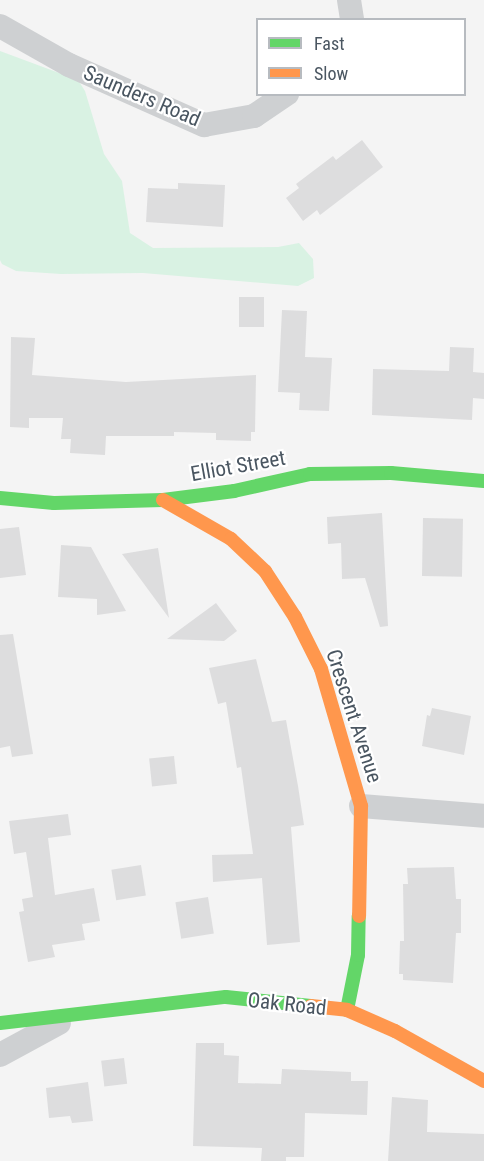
<!DOCTYPE html>
<html>
<head>
<meta charset="utf-8">
<style>
  body { margin:0 }
  #map { position:relative; width:484px; height:1161px; overflow:hidden; background:#f4f4f4; font-family:"Roboto Condensed",sans-serif }
  div>[style] { position:absolute }
  .green>* { inset:0; background:#d9f2e3 }
  .building>* { inset:0; background:#ddddde; transform-origin:0 0 }
  .street>* { height:24px; margin:-12px; padding:0 12px; transform-origin:12px; border-radius:12px; background:#ced0d2 }
  .fast>* { height:14px; margin:-7px; padding:0 7px; transform-origin:7px; border-radius:7px; background:#63d668 }
  .slow>* { height:14px; margin:-7px; padding:0 7px; transform-origin:7px; border-radius:7px; background:#ff974d }
  span { translate:-50% -50%; white-space:nowrap; text-align:center; line-height:1.15; -webkit-text-stroke:4.5px #fff; paint-order:stroke }
  .street-label { font-size:21px; color:#4a5661 }
  .legend { position:absolute; left:256px; top:18px; width:210px; height:78px; box-sizing:border-box; background:#fff; border:2px solid #b7bbc0; margin:0; padding:8px 10px; list-style:none; font-size:18px; color:#4a5661 }
  .legend li { display:flex; align-items:center; gap:12px; height:30px }
  .legend b { width:30px; border:2px solid #b7bbc0 }
</style>
</head>
<body>
<div id="map">
  <div class="green">
    <i style="clip-path:polygon(0 51px,78px 80px,85px 91px,104px 154px,122px 181px,130px 233px,153px 248px,278px 247px,299px 243px,313px 259px,314px 278px,298px 286px,143px 273px,61px 274px,16px 271px,2px 264px,0 260px)"></i>
  </div>
  <div class="building">
    <i style="clip-path:polygon(362px 140px,383px 167px,320px 215px,317px 210px,303px 221px,286px 198px,299px 188px,296px 184px,333px 156px,336px 160px)"></i>
    <i style="clip-path:polygon(178px 183px,225px 185px,223px 227px,146px 222px,148px 188px,178px 189px)"></i>
    <i style="left:239px;top:297px;width:25px;height:30px"></i>
    <i style="clip-path:polygon(282px 310px,307px 311px,305px 357px,332px 358px,329px 411px,299px 410px,300px 393px,278px 392px)"></i>
    <i style="clip-path:polygon(11px 337px,35px 338px,32px 375px,126px 382px,256px 375px,255px 432px,251px 432px,251px 441px,216px 440px,216px 433px,174px 432px,174px 436px,106px 436px,105px 455px,70px 453px,71px 439px,61px 439px,63px 418px,29px 418px,29px 428px,10px 427px)"></i>
    <i style="clip-path:polygon(450px 347px,474px 348px,473px 372px,484px 373px,484px 399px,473px 398px,472px 420px,372px 415px,373px 369px,449px 371px)"></i>
    <i style="clip-path:polygon(382px 513px,388px 626px,380px 627px,365px 578px,342px 579px,341px 543px,328px 544px,327px 517px)"></i>
    <i style="left:423px;top:518px;width:40px;height:58px;rotate:1deg"></i>
    <i style="clip-path:polygon(19px 527px,26px 575px,0 578px,0 529px)"></i>
    <i style="clip-path:polygon(61px 545px,91px 547px,126px 611px,97px 615px,97px 599px,58px 597px)"></i>
    <i style="clip-path:polygon(158px 548px,169px 618px,122px 554px)"></i>
    <i style="clip-path:polygon(216px 603px,237px 631px,224px 641px,167px 639px)"></i>
    <i style="clip-path:polygon(13px 634px,33px 754px,12px 757px,10px 746px,0 748px,0 635px)"></i>
    <i style="clip-path:polygon(256px 659px,272px 722px,286px 720px,298px 786px,304px 825px,291px 827px,300px 942px,267px 945px,262px 878px,213px 882px,212px 855px,253px 854px,241px 767px,237px 768px,226px 702px,218px 704px,209px 668px)"></i>
    <i style="clip-path:polygon(432px 708px,471px 716px,464px 755px,422px 746px,427px 715px,430px 716px)"></i>
    <i style="left:174px;top:756px;width:28px;height:25px;rotate:84deg"></i>
    <i style="clip-path:polygon(68px 814px,71px 835px,48px 838px,55px 895px,94px 888px,100px 921px,82px 924px,85px 940px,52px 945px,55px 957px,28px 962px,19px 912px,24px 911px,22px 899px,33px 897px,26px 852px,14px 854px,9px 821px)"></i>
    <i style="left:141px;top:865px;width:31px;height:30px;rotate:81deg"></i>
    <i style="clip-path:polygon(454px 867px,456px 899px,461px 899px,461px 933px,456px 933px,453px 983px,403px 980px,403px 974px,399px 974px,400px 941px,404px 941px,403px 884px,408px 884px,407px 868px)"></i>
    <i style="left:208px;top:897px;width:37px;height:33px;rotate:81deg"></i>
    <i style="clip-path:polygon(196px 1043px,224px 1043px,224px 1055px,239px 1056px,238px 1083px,281px 1084px,282px 1069px,351px 1072px,351px 1081px,368px 1081px,367px 1115px,305px 1113px,304px 1157px,286px 1157px,286px 1161px,261px 1161px,262px 1148px,193px 1146px)"></i>
    <i style="left:124px;top:1058px;width:26px;height:23px;rotate:83deg"></i>
    <i style="clip-path:polygon(88px 1082px,93px 1121px,72px 1123px,70px 1116px,49px 1118px,46px 1088px)"></i>
    <i style="clip-path:polygon(392px 1097px,428px 1100px,427px 1132px,484px 1134px,484px 1161px,388px 1161px)"></i>
  </div>
  <div class="street">
    <i style="left:349px;top:0;width:20px;rotate:81deg"></i>
    <i style="left:0;top:26px;width:79px;rotate:29.5deg"></i>
    <i style="left:69px;top:65px;width:148px;rotate:24deg"></i>
    <i style="left:204px;top:125px;width:51px;rotate:-10.2deg"></i>
    <i style="left:254px;top:116px;width:40px;rotate:-34deg"></i>
    <i style="left:361px;top:806px;width:123px;rotate:4.6deg"></i>
    <i style="left:0;top:1055px;width:67px;rotate:-28.5deg"></i>
  </div>
  <div class="fast">
    <i style="left:0;top:498px;width:54px;rotate:5.3deg"></i>
    <i style="left:54px;top:503px;width:109px;rotate:-1.6deg"></i>
    <i style="left:163px;top:500px;width:72px;rotate:-7.2deg"></i>
    <i style="left:234px;top:491px;width:78px;rotate:-12.6deg"></i>
    <i style="left:310px;top:474px;width:81px;rotate:-0.7deg"></i>
    <i style="left:391px;top:473px;width:93px;rotate:4.9deg"></i>
    <i style="left:347px;top:1010px;width:56px;rotate:-78.7deg"></i>
    <i style="left:358px;top:955px;width:39px;rotate:-89deg"></i>
    <i style="left:0;top:1023px;width:227px;rotate:-6.6deg"></i>
    <i style="left:226px;top:997px;width:85px;rotate:6deg"></i>
  </div>
  <div class="slow">
    <i style="left:163px;top:500px;width:78px;rotate:29.8deg"></i>
    <i style="left:231px;top:539px;width:47px;rotate:43.3deg"></i>
    <i style="left:265px;top:571px;width:55px;rotate:56.9deg"></i>
    <i style="left:295px;top:617px;width:58px;rotate:63.4deg"></i>
    <i style="left:321px;top:669px;width:143px;rotate:73.7deg"></i>
    <i style="left:361px;top:806px;width:110px;rotate:91deg"></i>
    <i style="left:311px;top:1006px;width:36px;rotate:6deg"></i>
    <i style="left:347px;top:1010px;width:52px;rotate:23.6deg"></i>
    <i style="left:395px;top:1031px;width:102px;rotate:29.3deg"></i>
  </div>
  <div class="street-label">
    <span style="left:142px;top:96px;rotate:23deg">Saunders Road</span>
    <span style="left:238px;top:466px;rotate:-10deg">Elliot Street</span>
    <span style="left:354px;top:716px;rotate:72deg">Crescent Avenue</span>
    <span style="left:287px;top:1004px;rotate:6deg">Oak Road</span>
  </div>
  <ul class="legend">
  <li><b style="height:8px;background:#63d668"></b>Fast</li>
  <li><b style="height:8px;background:#ff974d"></b>Slow</li>
  </ul>
</div>
</body>
</html>
